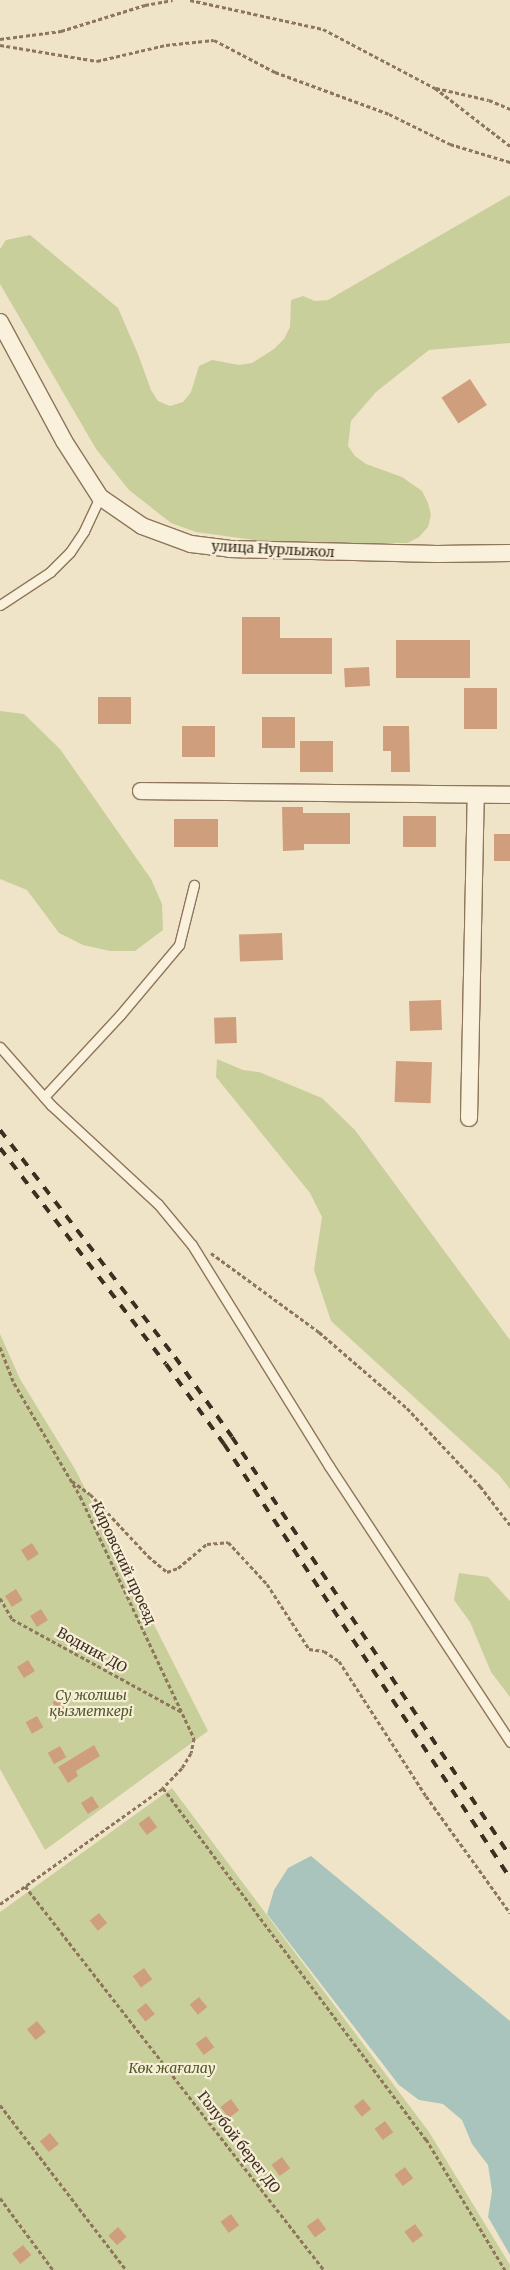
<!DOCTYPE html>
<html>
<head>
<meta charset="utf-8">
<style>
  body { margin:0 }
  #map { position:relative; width:510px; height:2270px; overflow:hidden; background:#f0e4c8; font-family:Merriweather,serif }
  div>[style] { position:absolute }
  .green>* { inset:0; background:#c9cf9b }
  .water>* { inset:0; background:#a9c4bc }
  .building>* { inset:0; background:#cf9f7d; transform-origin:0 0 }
  .path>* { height:3px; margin-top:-1.5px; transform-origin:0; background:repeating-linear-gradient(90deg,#8d765c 0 4px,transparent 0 6.5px) }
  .roads { filter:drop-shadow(1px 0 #8d765c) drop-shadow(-1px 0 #8d765c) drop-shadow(0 1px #8d765c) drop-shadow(0 -1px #8d765c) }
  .service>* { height:9px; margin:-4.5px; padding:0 4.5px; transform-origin:4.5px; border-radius:4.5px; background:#faf1dc }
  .minor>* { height:16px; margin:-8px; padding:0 8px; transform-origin:8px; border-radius:8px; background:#faf1dc }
  .rail>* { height:4px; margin-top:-2px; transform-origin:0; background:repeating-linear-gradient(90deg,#3d2e20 0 9px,transparent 0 18px) }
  span { translate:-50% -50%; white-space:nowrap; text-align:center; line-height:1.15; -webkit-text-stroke:4.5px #f7eed8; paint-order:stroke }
  .street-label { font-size:14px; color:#3d2e20 }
  .park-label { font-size:14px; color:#4d5a26; font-style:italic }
</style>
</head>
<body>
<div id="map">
  <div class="green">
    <i style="clip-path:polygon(510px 195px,510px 343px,429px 350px,376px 392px,351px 421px,348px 446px,355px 456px,366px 464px,402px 477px,422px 491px,428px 503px,431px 515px,428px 527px,419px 537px,408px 543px,275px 543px,196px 532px,171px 523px,129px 490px,96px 449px,0 284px,0 249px,6px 240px,30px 235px,118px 308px,138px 354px,151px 390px,158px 401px,170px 406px,183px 402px,191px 392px,199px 366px,212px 360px,239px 365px,252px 363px,274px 349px,284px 339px,290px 327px,291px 300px,303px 296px,315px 301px,328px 300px)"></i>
    <i style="clip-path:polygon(0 711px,24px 714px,60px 749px,151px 879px,162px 904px,163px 930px,135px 951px,110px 951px,83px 945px,59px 933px,27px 890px,0 879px)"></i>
    <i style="clip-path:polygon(217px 1059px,243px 1070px,259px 1072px,322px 1098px,355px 1130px,510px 1340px,510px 1489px,499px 1475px,331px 1321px,314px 1270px,322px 1217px,310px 1193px,216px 1077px)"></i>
    <i style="clip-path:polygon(0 1334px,20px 1379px,75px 1469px,208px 1731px,45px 1850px,0 1769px)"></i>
    <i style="clip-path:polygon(459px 1573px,488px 1577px,510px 1601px,510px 1697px,491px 1672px,470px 1622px,454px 1600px)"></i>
    <i style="clip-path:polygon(172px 1788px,429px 2132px,510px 2265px,510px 2270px,0 2270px,0 1912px)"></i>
  </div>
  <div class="water">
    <i style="clip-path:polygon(311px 1856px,510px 2021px,510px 2255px,488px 2217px,492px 2191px,488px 2165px,472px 2144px,462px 2120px,443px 2104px,419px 2100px,399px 2085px,267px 1914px,274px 1890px,288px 1868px)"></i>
  </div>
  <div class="building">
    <i style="left:470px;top:379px;width:31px;height:34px;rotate:57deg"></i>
    <i style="clip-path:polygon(242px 617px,280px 617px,280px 638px,332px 638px,332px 674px,242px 674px)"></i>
    <i style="left:396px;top:640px;width:74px;height:38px"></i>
    <i style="left:369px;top:667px;width:19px;height:25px;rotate:87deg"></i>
    <i style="left:497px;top:688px;width:41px;height:33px;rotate:90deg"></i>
    <i style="left:131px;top:697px;width:27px;height:33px;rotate:90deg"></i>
    <i style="left:262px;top:717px;width:33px;height:31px"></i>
    <i style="left:182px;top:726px;width:33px;height:31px"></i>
    <i style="clip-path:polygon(383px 726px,409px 726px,410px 772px,391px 772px,391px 751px,383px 751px)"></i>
    <i style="left:333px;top:741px;width:31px;height:33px;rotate:90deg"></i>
    <i style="clip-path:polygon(282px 807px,303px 807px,303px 813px,350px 813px,350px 844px,304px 844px,304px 850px,283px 851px)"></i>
    <i style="left:403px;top:816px;width:33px;height:31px"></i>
    <i style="left:218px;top:819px;width:28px;height:44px;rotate:90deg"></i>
    <i style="left:494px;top:834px;width:16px;height:27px"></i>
    <i style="left:282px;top:933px;width:27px;height:43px;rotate:88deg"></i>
    <i style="left:441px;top:1000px;width:30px;height:32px;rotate:88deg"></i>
    <i style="left:236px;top:1017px;width:26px;height:22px;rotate:88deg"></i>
    <i style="left:396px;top:1061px;width:36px;height:41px;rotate:2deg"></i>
    <i style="left:32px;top:1543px;width:13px;height:13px;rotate:58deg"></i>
    <i style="left:16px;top:1589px;width:13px;height:13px;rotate:58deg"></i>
    <i style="left:41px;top:1609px;width:13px;height:13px;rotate:58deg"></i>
    <i style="left:28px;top:1660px;width:13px;height:13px;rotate:58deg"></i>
    <i style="left:64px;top:1696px;width:13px;height:13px;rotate:61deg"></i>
    <i style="left:37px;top:1716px;width:13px;height:13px;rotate:61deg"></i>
    <i style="clip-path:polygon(94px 1745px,100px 1756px,76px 1771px,78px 1776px,68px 1783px,58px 1767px)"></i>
    <i style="left:60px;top:1746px;width:13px;height:14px;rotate:61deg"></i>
    <i style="left:92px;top:1796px;width:13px;height:13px;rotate:58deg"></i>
    <i style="left:149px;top:1816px;width:14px;height:13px;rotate:54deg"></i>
    <i style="left:99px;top:1913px;width:13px;height:12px;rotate:51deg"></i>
    <i style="left:144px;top:1968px;width:14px;height:14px;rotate:54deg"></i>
    <i style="left:199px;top:1997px;width:13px;height:12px;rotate:51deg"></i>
    <i style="left:146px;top:2003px;width:14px;height:12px;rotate:51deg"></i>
    <i style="left:37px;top:2021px;width:14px;height:13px;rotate:51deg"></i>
    <i style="left:206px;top:2036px;width:14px;height:13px;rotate:54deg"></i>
    <i style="left:231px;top:2099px;width:14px;height:13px;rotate:54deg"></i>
    <i style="left:363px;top:2099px;width:13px;height:12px;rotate:51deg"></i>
    <i style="left:385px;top:2121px;width:14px;height:13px;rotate:54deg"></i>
    <i style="left:50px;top:2133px;width:14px;height:13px;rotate:51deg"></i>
    <i style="left:282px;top:2157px;width:14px;height:13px;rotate:54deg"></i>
    <i style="left:405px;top:2167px;width:14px;height:13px;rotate:54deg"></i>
    <i style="left:231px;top:2214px;width:14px;height:13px;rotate:54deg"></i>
    <i style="left:318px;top:2218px;width:14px;height:14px;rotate:54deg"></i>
    <i style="left:415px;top:2224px;width:14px;height:13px;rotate:54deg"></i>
    <i style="left:118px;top:2227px;width:13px;height:13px;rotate:48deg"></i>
    <i style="left:23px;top:2245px;width:13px;height:14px;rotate:51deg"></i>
  </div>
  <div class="path">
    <i style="left:190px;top:0;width:136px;rotate:12.3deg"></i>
    <i style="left:323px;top:29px;width:127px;rotate:27.8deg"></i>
    <i style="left:435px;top:88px;width:95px;rotate:37.7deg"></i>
    <i style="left:0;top:39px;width:62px;rotate:-7.5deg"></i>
    <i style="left:61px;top:31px;width:88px;rotate:-17.2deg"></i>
    <i style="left:145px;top:5px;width:28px;rotate:-10deg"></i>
    <i style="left:0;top:45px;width:98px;rotate:9.4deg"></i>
    <i style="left:97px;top:61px;width:71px;rotate:-13.1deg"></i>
    <i style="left:166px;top:45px;width:48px;rotate:-5.9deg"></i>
    <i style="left:214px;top:40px;width:69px;rotate:27.7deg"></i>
    <i style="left:275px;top:72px;width:121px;rotate:20.2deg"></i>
    <i style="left:389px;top:114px;width:68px;rotate:26.2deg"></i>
    <i style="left:450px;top:144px;width:63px;rotate:16.7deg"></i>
    <i style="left:436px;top:88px;width:54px;rotate:12.8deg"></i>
    <i style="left:489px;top:100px;width:23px;rotate:23deg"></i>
    <i style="left:211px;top:1253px;width:134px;rotate:36.2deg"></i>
    <i style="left:319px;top:1332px;width:116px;rotate:40.8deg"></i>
    <i style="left:407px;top:1408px;width:107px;rotate:46.9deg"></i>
    <i style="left:480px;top:1486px;width:49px;rotate:52.4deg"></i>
    <i style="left:0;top:1347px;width:39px;rotate:69deg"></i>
    <i style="left:14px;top:1383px;width:131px;rotate:59.7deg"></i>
    <i style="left:80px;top:1496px;width:268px;rotate:64.8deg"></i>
    <i style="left:194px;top:1738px;width:15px;rotate:101deg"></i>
    <i style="left:191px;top:1753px;width:17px;rotate:121deg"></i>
    <i style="left:182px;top:1768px;width:28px;rotate:134deg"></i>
    <i style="left:72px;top:1481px;width:22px;rotate:36deg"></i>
    <i style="left:90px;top:1494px;width:85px;rotate:46.9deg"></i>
    <i style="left:148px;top:1556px;width:25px;rotate:40deg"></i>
    <i style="left:167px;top:1572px;width:12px;rotate:-20deg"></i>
    <i style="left:178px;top:1568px;width:38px;rotate:-40deg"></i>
    <i style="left:207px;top:1544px;width:21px;rotate:-5deg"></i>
    <i style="left:228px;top:1542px;width:57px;rotate:47.1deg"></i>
    <i style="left:267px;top:1584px;width:77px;rotate:57.1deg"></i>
    <i style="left:309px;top:1649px;width:15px;rotate:8deg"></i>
    <i style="left:324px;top:1651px;width:18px;rotate:34deg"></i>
    <i style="left:339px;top:1661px;width:161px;rotate:57.2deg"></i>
    <i style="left:426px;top:1796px;width:144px;rotate:54.3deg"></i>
    <i style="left:0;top:1598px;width:24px;rotate:60deg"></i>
    <i style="left:12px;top:1619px;width:194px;rotate:28.7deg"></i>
    <i style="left:25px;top:1886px;width:487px;rotate:52.1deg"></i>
    <i style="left:0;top:1904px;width:200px;rotate:-35.4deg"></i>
    <i style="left:163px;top:1788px;width:439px;rotate:53.2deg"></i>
    <i style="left:426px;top:2139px;width:153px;rotate:58.9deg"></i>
    <i style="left:0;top:2105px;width:208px;rotate:52.6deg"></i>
    <i style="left:0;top:2198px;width:89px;rotate:53.6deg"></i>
  </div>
  <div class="roads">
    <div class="service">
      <i style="left:0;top:605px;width:60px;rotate:-33.4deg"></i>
      <i style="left:50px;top:572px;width:28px;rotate:-45deg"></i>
      <i style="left:70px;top:552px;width:25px;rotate:-56deg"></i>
      <i style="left:84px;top:531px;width:38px;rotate:-65deg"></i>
      <i style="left:0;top:1047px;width:77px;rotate:48.7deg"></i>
      <i style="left:51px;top:1105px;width:146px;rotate:42.8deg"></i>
      <i style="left:158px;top:1204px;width:53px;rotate:50.3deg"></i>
      <i style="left:192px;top:1245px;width:260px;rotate:58.2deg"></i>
      <i style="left:329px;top:1466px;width:330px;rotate:56.7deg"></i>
      <i style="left:44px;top:1097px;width:112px;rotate:-47.2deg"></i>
      <i style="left:120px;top:1015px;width:92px;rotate:-49.9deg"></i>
      <i style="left:179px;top:945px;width:62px;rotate:-76deg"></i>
    </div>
    <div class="minor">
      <i style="left:0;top:322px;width:135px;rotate:61.7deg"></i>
      <i style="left:64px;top:441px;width:67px;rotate:57.3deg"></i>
      <i style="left:100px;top:497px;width:51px;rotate:34.6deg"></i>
      <i style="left:142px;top:526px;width:52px;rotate:20.2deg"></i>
      <i style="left:191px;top:544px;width:38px;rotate:7deg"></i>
      <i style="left:229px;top:549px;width:208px;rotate:1.4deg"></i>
      <i style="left:437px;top:554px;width:73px;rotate:-0.8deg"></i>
      <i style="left:141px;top:791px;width:369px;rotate:0.6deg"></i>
      <i style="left:469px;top:1118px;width:323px;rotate:-88.8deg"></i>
    </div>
  </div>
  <div class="rail">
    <i style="left:0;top:1130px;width:287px;rotate:52.4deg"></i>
    <i style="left:175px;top:1357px;width:98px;rotate:54.5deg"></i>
    <i style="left:232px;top:1437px;width:503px;rotate:56.44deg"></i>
    <i style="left:0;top:1148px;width:272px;rotate:52.5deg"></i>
    <i style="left:166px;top:1364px;width:99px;rotate:54.1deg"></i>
    <i style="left:224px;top:1444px;width:520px;rotate:56.62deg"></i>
  </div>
  <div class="street-label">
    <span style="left:273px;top:549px;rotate:3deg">улица Нурлыжол</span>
    <span style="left:124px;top:1563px;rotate:65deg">Кировский проезд</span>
    <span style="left:92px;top:1650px;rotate:29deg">Водник ДО</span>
    <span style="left:239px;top:2142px;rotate:52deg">Голубой берег ДО</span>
  </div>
  <div class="park-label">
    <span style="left:91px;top:1703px">Су жолшы<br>қызметкері</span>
    <span style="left:172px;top:2068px">Көк жағалау</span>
  </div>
</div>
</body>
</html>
